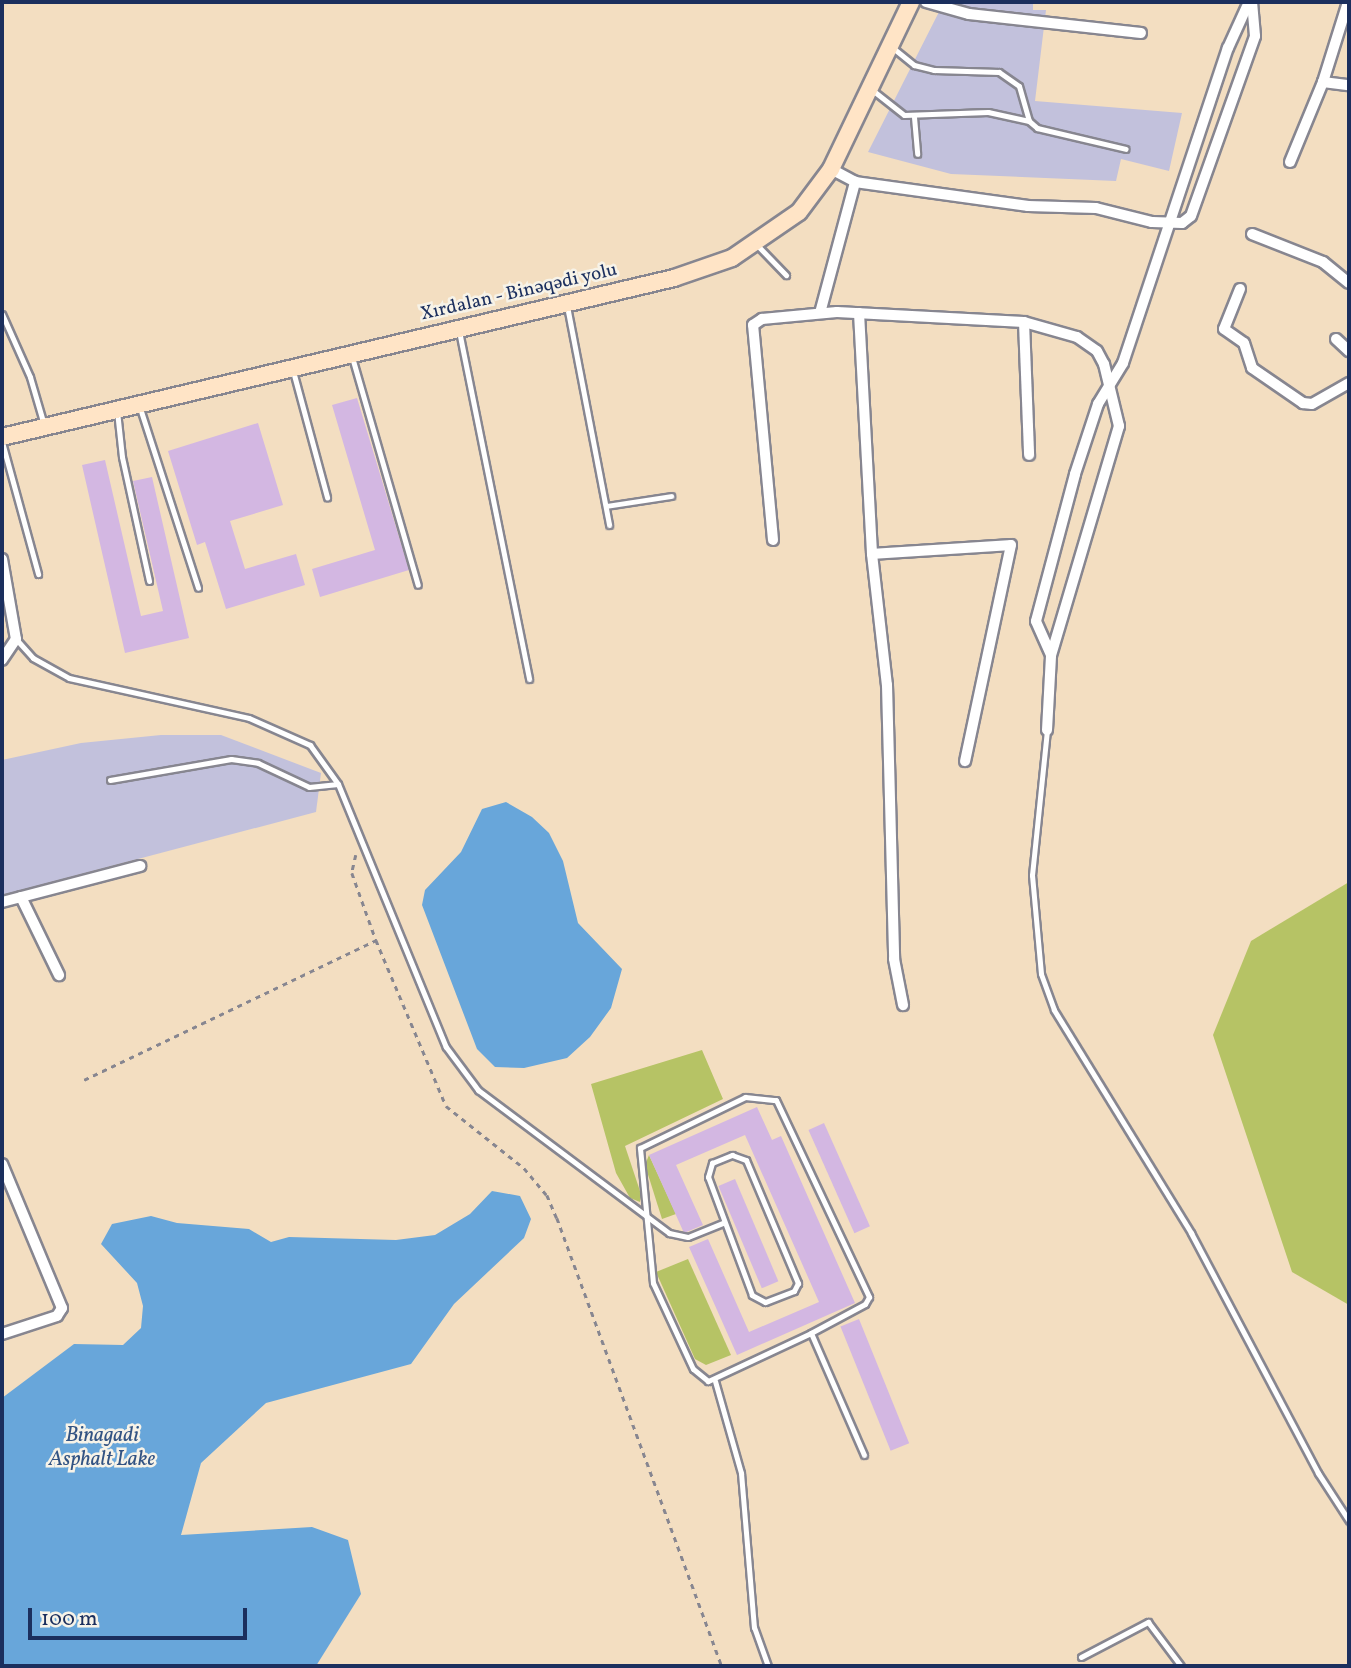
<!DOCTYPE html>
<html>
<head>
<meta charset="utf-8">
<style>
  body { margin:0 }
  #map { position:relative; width:1351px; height:1668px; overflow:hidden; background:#f3dec1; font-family:Vollkorn,serif }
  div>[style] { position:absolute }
  .industrial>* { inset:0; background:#c2c1dc }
  .green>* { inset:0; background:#b6c365 }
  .water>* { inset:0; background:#68a6da }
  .building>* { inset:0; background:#d3b7e2; transform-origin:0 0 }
  .path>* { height:2.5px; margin-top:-1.25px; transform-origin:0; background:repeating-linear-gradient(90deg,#878690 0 5px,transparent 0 10px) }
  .roads { filter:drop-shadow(2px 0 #878690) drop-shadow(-2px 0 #878690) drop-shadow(0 2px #878690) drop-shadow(0 -2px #878690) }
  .service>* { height:5px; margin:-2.5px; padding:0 2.5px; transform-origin:2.5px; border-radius:2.5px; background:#fff }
  .minor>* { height:10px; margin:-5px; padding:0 5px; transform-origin:5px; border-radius:5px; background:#fff }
  .secondary>* { height:16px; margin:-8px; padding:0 8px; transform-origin:8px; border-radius:8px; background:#ffe4c6 }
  span { translate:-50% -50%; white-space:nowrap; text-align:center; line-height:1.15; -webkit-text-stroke:5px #f7f3e8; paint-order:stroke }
  .street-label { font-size:19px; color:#1b2f5e }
  .water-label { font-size:21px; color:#325383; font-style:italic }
  .frame { position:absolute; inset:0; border:4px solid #1b2f5e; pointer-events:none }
  .scale { position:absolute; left:28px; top:1608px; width:219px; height:32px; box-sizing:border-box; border:4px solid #1b2f5e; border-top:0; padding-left:9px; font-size:21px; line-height:24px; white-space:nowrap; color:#1b2f5e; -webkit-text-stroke:5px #f7f3e8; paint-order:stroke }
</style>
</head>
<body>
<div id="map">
  <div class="industrial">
    <i style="clip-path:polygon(944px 2px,1033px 2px,1033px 10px,1046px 10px,1035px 101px,1182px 113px,1169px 171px,1121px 159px,1116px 181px,951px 174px,868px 152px)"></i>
    <i style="clip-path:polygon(161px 735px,221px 735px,321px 773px,316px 812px,2px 895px,2px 760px,81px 743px)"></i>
  </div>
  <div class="green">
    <i style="clip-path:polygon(1349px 882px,1349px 1305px,1292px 1272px,1213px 1035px,1251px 941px)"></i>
    <i style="clip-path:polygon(702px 1050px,723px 1099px,625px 1146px,641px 1194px,640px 1202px,630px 1198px,616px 1173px,591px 1084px)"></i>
    <i style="clip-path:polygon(649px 1155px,676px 1214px,662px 1219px,645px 1165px)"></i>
    <i style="clip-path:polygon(688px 1259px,731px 1355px,706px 1365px,695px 1359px,656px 1272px)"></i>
  </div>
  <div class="water">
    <i style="clip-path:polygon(506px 802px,532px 817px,549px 833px,563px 861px,578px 923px,622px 969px,611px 1008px,590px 1037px,567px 1058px,524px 1068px,495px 1067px,477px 1049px,422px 905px,425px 890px,461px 852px,482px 809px)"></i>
    <i style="clip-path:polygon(492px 1191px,520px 1196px,531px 1219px,524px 1238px,454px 1304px,411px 1364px,266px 1403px,201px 1463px,181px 1535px,312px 1527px,348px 1540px,361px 1594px,316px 1666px,2px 1666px,2px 1398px,74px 1344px,123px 1345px,141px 1328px,143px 1306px,137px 1283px,101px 1244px,112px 1224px,151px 1216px,177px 1223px,249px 1229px,271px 1242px,289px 1237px,396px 1240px,435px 1235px,470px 1214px)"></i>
  </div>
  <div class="building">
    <i style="clip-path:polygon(357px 398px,409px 570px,320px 597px,312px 569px,375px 550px,332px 405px)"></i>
    <i style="clip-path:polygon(258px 423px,283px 505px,230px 521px,245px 569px,296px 554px,305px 585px,226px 609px,205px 542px,197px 545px,168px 451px)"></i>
    <i style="clip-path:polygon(105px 460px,141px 616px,163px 611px,133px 481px,152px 477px,189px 638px,125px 653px,82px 465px)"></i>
    <i style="clip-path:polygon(757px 1107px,772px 1140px,781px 1136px,855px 1303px,737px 1355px,689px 1247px,708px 1239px,749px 1332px,819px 1302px,745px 1135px,676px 1165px,703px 1225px,684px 1233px,649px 1155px)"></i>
    <i style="left:824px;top:1123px;width:113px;height:17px;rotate:66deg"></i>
    <i style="left:735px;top:1179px;width:111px;height:18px;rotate:67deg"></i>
    <i style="left:859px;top:1319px;width:134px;height:20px;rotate:68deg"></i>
  </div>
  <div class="path">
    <i style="left:356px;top:855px;width:18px;rotate:103deg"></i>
    <i style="left:352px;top:873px;width:71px;rotate:70.3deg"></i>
    <i style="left:376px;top:940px;width:180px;rotate:67.1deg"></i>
    <i style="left:446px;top:1106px;width:100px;rotate:38.5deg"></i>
    <i style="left:524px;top:1168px;width:35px;rotate:50deg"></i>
    <i style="left:547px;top:1195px;width:25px;rotate:67deg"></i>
    <i style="left:557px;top:1218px;width:477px;rotate:69.8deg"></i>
    <i style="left:84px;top:1080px;width:324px;rotate:-25.6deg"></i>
  </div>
  <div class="roads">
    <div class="service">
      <i style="left:893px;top:48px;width:27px;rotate:39deg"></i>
      <i style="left:914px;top:65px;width:21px;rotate:14deg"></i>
      <i style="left:934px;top:70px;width:65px;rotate:1.8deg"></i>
      <i style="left:999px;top:72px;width:24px;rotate:35deg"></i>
      <i style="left:1019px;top:86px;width:36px;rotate:74deg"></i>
      <i style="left:1029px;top:121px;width:11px;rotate:41deg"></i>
      <i style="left:1037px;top:128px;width:91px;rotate:13.3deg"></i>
      <i style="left:871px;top:89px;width:42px;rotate:38.2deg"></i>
      <i style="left:904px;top:115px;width:84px;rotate:-2deg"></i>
      <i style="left:988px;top:112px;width:42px;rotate:12.4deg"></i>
      <i style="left:914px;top:117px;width:37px;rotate:85deg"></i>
      <i style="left:757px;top:245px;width:42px;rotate:46deg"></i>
      <i style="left:567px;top:306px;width:223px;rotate:79.1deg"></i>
      <i style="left:2px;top:314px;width:69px;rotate:66deg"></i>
      <i style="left:30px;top:377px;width:50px;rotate:73.7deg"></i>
      <i style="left:459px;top:331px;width:355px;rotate:78.6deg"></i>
      <i style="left:352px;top:357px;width:237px;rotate:73.9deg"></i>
      <i style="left:293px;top:371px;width:131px;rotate:74.9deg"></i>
      <i style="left:139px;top:405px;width:192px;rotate:72.1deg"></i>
      <i style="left:117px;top:411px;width:46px;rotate:83.8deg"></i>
      <i style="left:122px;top:457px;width:127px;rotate:77.7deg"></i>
      <i style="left:2px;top:442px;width:137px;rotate:74.7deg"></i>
      <i style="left:606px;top:506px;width:66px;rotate:-8.7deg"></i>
      <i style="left:16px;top:639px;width:25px;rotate:48deg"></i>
      <i style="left:33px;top:658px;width:41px;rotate:29.1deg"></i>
      <i style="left:69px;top:678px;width:184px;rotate:12.5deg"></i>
      <i style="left:249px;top:718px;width:67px;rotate:23.9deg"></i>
      <i style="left:310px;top:745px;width:48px;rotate:54.3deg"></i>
      <i style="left:338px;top:784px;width:284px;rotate:67.7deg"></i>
      <i style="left:446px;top:1047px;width:54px;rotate:53.3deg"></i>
      <i style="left:478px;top:1090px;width:239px;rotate:36.8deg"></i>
      <i style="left:669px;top:1233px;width:19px;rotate:12deg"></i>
      <i style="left:688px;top:1237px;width:37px;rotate:-22deg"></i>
      <i style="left:1047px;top:730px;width:146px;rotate:95.9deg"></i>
      <i style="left:1032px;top:875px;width:99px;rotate:84.8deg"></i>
      <i style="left:1041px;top:974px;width:38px;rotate:70deg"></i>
      <i style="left:1054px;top:1010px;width:262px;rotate:58.4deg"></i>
      <i style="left:1191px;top:1233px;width:272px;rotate:62.1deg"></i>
      <i style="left:1318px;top:1473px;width:57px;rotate:57.1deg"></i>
      <i style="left:110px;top:780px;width:123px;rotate:-9.8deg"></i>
      <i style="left:231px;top:759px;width:27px;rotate:8deg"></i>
      <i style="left:258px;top:763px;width:56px;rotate:25.2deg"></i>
      <i style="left:309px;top:787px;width:29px;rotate:-6deg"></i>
      <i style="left:745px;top:1097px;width:31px;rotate:6deg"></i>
      <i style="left:776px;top:1100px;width:218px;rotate:64.7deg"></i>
      <i style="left:869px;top:1297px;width:8px;rotate:120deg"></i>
      <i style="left:865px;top:1304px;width:61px;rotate:151.8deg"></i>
      <i style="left:811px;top:1333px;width:114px;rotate:155deg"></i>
      <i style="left:708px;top:1381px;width:19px;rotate:-141deg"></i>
      <i style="left:693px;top:1369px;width:95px;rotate:-114.9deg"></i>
      <i style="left:653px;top:1283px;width:136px;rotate:-95.5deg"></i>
      <i style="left:640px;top:1148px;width:117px;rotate:-25.9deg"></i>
      <i style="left:732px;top:1155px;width:15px;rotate:20deg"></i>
      <i style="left:746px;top:1160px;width:134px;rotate:67.1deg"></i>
      <i style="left:798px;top:1283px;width:9px;rotate:117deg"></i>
      <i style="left:794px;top:1291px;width:31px;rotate:159deg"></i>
      <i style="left:765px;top:1302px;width:15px;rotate:-152deg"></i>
      <i style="left:752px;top:1295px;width:126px;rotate:-110.4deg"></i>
      <i style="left:708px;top:1177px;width:15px;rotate:-74deg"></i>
      <i style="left:712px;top:1163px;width:22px;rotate:-22deg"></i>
      <i style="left:811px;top:1333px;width:133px;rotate:66.5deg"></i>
      <i style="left:715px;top:1381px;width:96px;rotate:74.2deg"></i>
      <i style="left:741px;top:1473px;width:155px;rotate:85.2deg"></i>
      <i style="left:754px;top:1627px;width:41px;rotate:70.3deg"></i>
      <i style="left:1081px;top:1657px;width:76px;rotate:-27.6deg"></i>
      <i style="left:1148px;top:1622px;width:55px;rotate:53.1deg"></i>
    </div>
    <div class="minor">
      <i style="left:926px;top:2px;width:45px;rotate:15.6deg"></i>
      <i style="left:969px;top:14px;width:173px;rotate:6.3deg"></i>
      <i style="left:1323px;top:82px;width:26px;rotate:7deg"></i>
      <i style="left:1290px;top:162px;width:87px;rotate:-67.6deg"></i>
      <i style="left:1323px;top:82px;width:84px;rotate:-72.6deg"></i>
      <i style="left:831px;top:169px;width:27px;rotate:28deg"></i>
      <i style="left:855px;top:182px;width:175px;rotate:7.9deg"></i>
      <i style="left:1028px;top:206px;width:68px;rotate:1.7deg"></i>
      <i style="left:1096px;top:208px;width:58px;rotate:14deg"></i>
      <i style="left:1152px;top:222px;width:30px;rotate:2deg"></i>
      <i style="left:1182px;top:223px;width:11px;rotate:-38deg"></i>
      <i style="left:1191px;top:216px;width:191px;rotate:-70.4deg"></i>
      <i style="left:1255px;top:36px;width:34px;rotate:-95deg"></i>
      <i style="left:1252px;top:234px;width:76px;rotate:21.5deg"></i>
      <i style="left:1323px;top:262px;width:33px;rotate:39deg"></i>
      <i style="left:1240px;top:289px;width:43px;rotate:111.8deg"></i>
      <i style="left:1224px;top:329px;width:24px;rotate:35deg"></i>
      <i style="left:1244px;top:343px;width:26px;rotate:72deg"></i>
      <i style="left:1252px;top:368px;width:62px;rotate:34.5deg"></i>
      <i style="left:1303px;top:403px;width:9px;rotate:6deg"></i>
      <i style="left:1312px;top:404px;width:43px;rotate:-29.6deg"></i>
      <i style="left:820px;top:313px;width:136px;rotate:-75deg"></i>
      <i style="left:859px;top:313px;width:241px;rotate:86.9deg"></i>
      <i style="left:872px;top:554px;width:132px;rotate:83.5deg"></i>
      <i style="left:887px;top:685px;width:274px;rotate:88.5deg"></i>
      <i style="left:894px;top:959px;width:47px;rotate:78.9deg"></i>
      <i style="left:1024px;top:322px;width:133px;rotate:87.8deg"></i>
      <i style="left:1336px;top:339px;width:18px;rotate:43deg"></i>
      <i style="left:773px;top:540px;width:216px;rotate:-95.3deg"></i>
      <i style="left:753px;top:325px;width:11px;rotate:-34deg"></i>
      <i style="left:762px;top:319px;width:75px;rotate:-5.3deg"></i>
      <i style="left:837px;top:312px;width:187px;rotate:3.1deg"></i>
      <i style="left:1024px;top:322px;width:55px;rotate:15.8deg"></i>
      <i style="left:1077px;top:337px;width:24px;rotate:35deg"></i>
      <i style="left:1097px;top:351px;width:15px;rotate:62deg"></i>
      <i style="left:1104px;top:364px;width:64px;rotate:76.4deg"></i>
      <i style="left:1119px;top:426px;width:239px;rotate:106.5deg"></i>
      <i style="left:872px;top:554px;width:139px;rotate:-3.7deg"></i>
      <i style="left:1011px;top:545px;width:221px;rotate:102deg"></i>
      <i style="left:2px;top:559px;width:81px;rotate:80.1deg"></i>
      <i style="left:16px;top:639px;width:25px;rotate:124deg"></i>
      <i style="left:1047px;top:730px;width:75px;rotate:-86.9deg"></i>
      <i style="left:1051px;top:655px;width:37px;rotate:-114deg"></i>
      <i style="left:1036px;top:621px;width:152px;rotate:-75.1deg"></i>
      <i style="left:1075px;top:474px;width:74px;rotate:-71.8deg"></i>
      <i style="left:1098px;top:404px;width:48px;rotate:-58.6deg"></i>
      <i style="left:1123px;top:363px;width:332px;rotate:-71.6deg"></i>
      <i style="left:1228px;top:48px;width:51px;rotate:-65.5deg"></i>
      <i style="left:21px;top:897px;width:87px;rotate:64deg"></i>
      <i style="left:2px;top:902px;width:143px;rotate:-14.6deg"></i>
      <i style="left:2px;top:1164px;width:156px;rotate:67.4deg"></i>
      <i style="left:62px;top:1308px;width:9px;rotate:122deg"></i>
      <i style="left:57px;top:1316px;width:58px;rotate:161.9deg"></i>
    </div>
    <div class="secondary">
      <i style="left:2px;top:437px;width:691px;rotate:-13.31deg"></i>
      <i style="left:674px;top:278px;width:61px;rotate:-19deg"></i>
      <i style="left:732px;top:258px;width:81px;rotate:-34.5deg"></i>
      <i style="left:799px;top:212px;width:54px;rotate:-53.3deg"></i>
      <i style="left:831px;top:169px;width:185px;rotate:-64.4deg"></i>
    </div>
  </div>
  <div class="street-label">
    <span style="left:519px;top:293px;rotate:-13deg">Xırdalan - Binəqədi yolu</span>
  </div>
  <div class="water-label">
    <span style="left:102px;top:1448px">Binagadi<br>Asphalt Lake</span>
  </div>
  <div class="frame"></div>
  <div class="scale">100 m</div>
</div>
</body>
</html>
